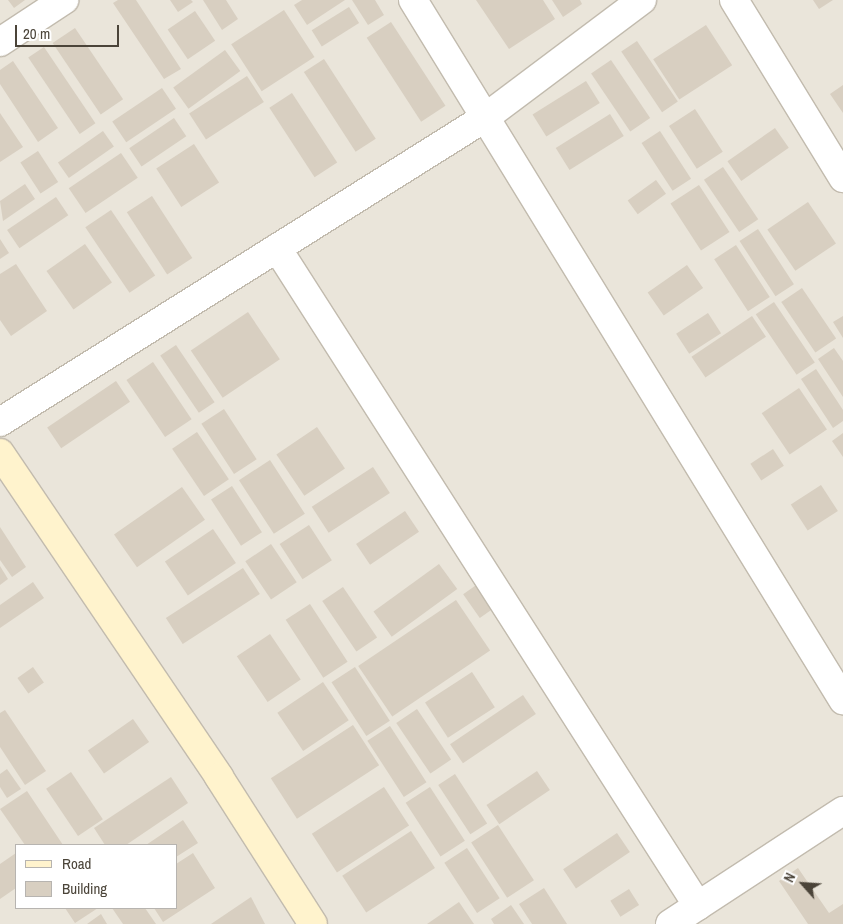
<!DOCTYPE html>
<html>
<head>
<meta charset="utf-8">
<style>
  body { margin:0 }
  #map { position:relative; width:843px; height:924px; overflow:hidden; background:#f6f3ec; font-family:"Archivo Narrow",sans-serif }
  div>[style] { position:absolute }
  .residential>* { inset:0; background:#eae5da }
  .building>* { inset:0; background:#d8cfc1; transform-origin:0 0 }
  .roads { filter:drop-shadow(1px 0 #c2bbae) drop-shadow(-1px 0 #c2bbae) drop-shadow(0 1px #c2bbae) drop-shadow(0 -1px #c2bbae) }
  .street>* { height:28px; margin:-14px; padding:0 14px; transform-origin:14px; border-radius:14px; background:#fff }
  .secondary>* { height:28px; margin:-14px; padding:0 14px; transform-origin:14px; border-radius:14px; background:#fff3cd }
  span { translate:-50% -50%; white-space:nowrap; text-align:center; line-height:1.15; -webkit-text-stroke:4px #fff; paint-order:stroke }
  .legend { position:absolute; left:15px; top:844px; width:162px; height:65px; box-sizing:border-box; background:#fff; border:1px solid #b7b4b0; margin:0; padding:6px 9px; list-style:none; font-size:15px; color:#4b4439 }
  .legend li { display:flex; align-items:center; gap:10px; height:25px }
  .legend b { width:25px; border:1px solid #b7b4b0 }
  .north { position:absolute; left:778px; top:859px; width:50px; height:50px; -webkit-text-stroke:4px #fff; paint-order:stroke; rotate:296deg; font-size:14px; font-weight:700; line-height:20px; text-align:center; color:#4b4439 }
  .north::after { content:''; display:block; margin:auto; width:18px; height:22px; background:#4b4439; clip-path:polygon(50% 0,100% 100%,50% 72%,0 100%) }
  .scale { position:absolute; left:15px; top:25px; width:104px; height:22px; box-sizing:border-box; border:2px solid #4b4439; border-top:0; padding-left:6px; font-size:15px; line-height:18px; white-space:nowrap; color:#4b4439; -webkit-text-stroke:4px #fff; paint-order:stroke }
</style>
</head>
<body>
<div id="map">
  <div class="residential">
    <i style="clip-path:polygon(evenodd,0 0,843px 0,843px 924px,0 924px,0 0,16px 845px,176px 845px,176px 908px,16px 908px,16px 845px)"></i>
  </div>
  <div class="building">
    <i style="clip-path:polygon(8px 0,25px 0,14px 8px)"></i>
    <i style="clip-path:polygon(118px 0,136px 0,181px 69px,164px 79px,113px 3px)"></i>
    <i style="clip-path:polygon(170px 0,191px 0,193px 2px,178px 12px)"></i>
    <i style="clip-path:polygon(203px 0,226px 0,238px 19px,222px 30px)"></i>
    <i style="clip-path:polygon(302px 0,345px 0,307px 25px,294px 5px)"></i>
    <i style="clip-path:polygon(352px 0,375px 0,384px 15px,368px 25px)"></i>
    <i style="clip-path:polygon(476px 0,543px 0,555px 19px,509px 49px)"></i>
    <i style="clip-path:polygon(552px 0,580px 0,582px 4px,563px 17px)"></i>
    <i style="clip-path:polygon(813px 0,833px 0,819px 9px)"></i>
    <i style="left:349px;top:7px;width:19px;height:44px;rotate:58deg"></i>
    <i style="left:284px;top:10px;width:56px;height:63px;rotate:57deg"></i>
    <i style="left:195px;top:11px;width:36px;height:33px;rotate:56deg"></i>
    <i style="left:391px;top:22px;width:100px;height:29px;rotate:57deg"></i>
    <i style="left:706px;top:25px;width:48px;height:63px;rotate:57deg"></i>
    <i style="left:75px;top:28px;width:86px;height:27px;rotate:56deg"></i>
    <i style="left:637px;top:41px;width:73px;height:19px;rotate:56deg"></i>
    <i style="left:44px;top:47px;width:92px;height:19px;rotate:56deg"></i>
    <i style="left:225px;top:50px;width:26px;height:64px;rotate:54deg"></i>
    <i style="left:324px;top:59px;width:95px;height:24px;rotate:57deg"></i>
    <i style="left:611px;top:60px;width:70px;height:24px;rotate:56deg"></i>
    <i style="clip-path:polygon(13px 61px,58px 128px,38px 142px,0 84px,0 70px)"></i>
    <i style="left:247px;top:76px;width:31px;height:69px;rotate:57deg"></i>
    <i style="left:586px;top:81px;width:26px;height:63px;rotate:58deg"></i>
    <i style="clip-path:polygon(843px 85px,843px 113px,830px 94px)"></i>
    <i style="left:162px;top:88px;width:25px;height:60px;rotate:56deg"></i>
    <i style="left:292px;top:93px;width:83px;height:27px;rotate:57deg"></i>
    <i style="left:695px;top:109px;width:51px;height:31px;rotate:57deg"></i>
    <i style="clip-path:polygon(0 113px,23px 147px,0 162px)"></i>
    <i style="left:610px;top:114px;width:26px;height:64px;rotate:58deg"></i>
    <i style="left:174px;top:118px;width:22px;height:54px;rotate:56deg"></i>
    <i style="left:775px;top:128px;width:24px;height:58px;rotate:55deg"></i>
    <i style="left:103px;top:131px;width:19px;height:55px;rotate:55deg"></i>
    <i style="left:660px;top:131px;width:57px;height:22px;rotate:57deg"></i>
    <i style="left:194px;top:144px;width:46px;height:45px;rotate:57deg"></i>
    <i style="left:38px;top:151px;width:37px;height:21px;rotate:57deg"></i>
    <i style="left:121px;top:153px;width:30px;height:63px;rotate:56deg"></i>
    <i style="left:723px;top:167px;width:63px;height:23px;rotate:56deg"></i>
    <i style="left:656px;top:180px;width:17px;height:35px;rotate:54deg"></i>
    <i style="clip-path:polygon(25px 184px,35px 199px,3px 221px,0 201px)"></i>
    <i style="left:699px;top:185px;width:56px;height:34px;rotate:57deg"></i>
    <i style="left:152px;top:196px;width:74px;height:30px;rotate:57deg"></i>
    <i style="left:56px;top:197px;width:22px;height:59px;rotate:56deg"></i>
    <i style="left:808px;top:202px;width:50px;height:49px;rotate:56deg"></i>
    <i style="left:111px;top:210px;width:79px;height:31px;rotate:56deg"></i>
    <i style="left:758px;top:229px;width:66px;height:22px;rotate:57deg"></i>
    <i style="clip-path:polygon(0 239px,9px 253px,0 259px)"></i>
    <i style="left:85px;top:244px;width:47px;height:47px;rotate:55deg"></i>
    <i style="left:736px;top:245px;width:62px;height:26px;rotate:57deg"></i>
    <i style="clip-path:polygon(16px 264px,47px 311px,11px 336px,0 320px,0 274px)"></i>
    <i style="left:687px;top:265px;width:28px;height:48px;rotate:55deg"></i>
    <i style="left:802px;top:288px;width:61px;height:25px;rotate:56deg"></i>
    <i style="left:774px;top:302px;width:73px;height:22px;rotate:56deg"></i>
    <i style="left:248px;top:312px;width:57px;height:69px;rotate:56deg"></i>
    <i style="left:708px;top:313px;width:24px;height:38px;rotate:57deg"></i>
    <i style="left:752px;top:316px;width:25px;height:73px;rotate:56deg"></i>
    <i style="clip-path:polygon(843px 316px,843px 338px,833px 322px)"></i>
    <i style="left:176px;top:345px;width:69px;height:19px;rotate:56deg"></i>
    <i style="clip-path:polygon(834px 348px,843px 361px,843px 397px,818px 359px)"></i>
    <i style="left:153px;top:362px;width:69px;height:32px;rotate:56deg"></i>
    <i style="clip-path:polygon(816px 369px,843px 410px,843px 421px,833px 428px,801px 379px)"></i>
    <i style="left:116px;top:381px;width:25px;height:83px;rotate:56deg"></i>
    <i style="left:799px;top:388px;width:50px;height:45px;rotate:56deg"></i>
    <i style="left:224px;top:409px;width:60px;height:27px;rotate:57deg"></i>
    <i style="left:317px;top:427px;width:50px;height:49px;rotate:56deg"></i>
    <i style="left:197px;top:432px;width:57px;height:30px;rotate:56deg"></i>
    <i style="clip-path:polygon(843px 433px,843px 457px,832px 441px)"></i>
    <i style="left:773px;top:449px;width:20px;height:27px;rotate:57deg"></i>
    <i style="left:270px;top:460px;width:64px;height:37px;rotate:57deg"></i>
    <i style="left:373px;top:467px;width:31px;height:73px;rotate:57deg"></i>
    <i style="left:821px;top:485px;width:31px;height:36px;rotate:57deg"></i>
    <i style="left:232px;top:486px;width:55px;height:25px;rotate:57deg"></i>
    <i style="left:182px;top:487px;width:40px;height:83px;rotate:55deg"></i>
    <i style="left:405px;top:511px;width:25px;height:59px;rotate:56deg"></i>
    <i style="left:309px;top:525px;width:42px;height:35px;rotate:57deg"></i>
    <i style="clip-path:polygon(0 527px,26px 567px,12px 577px,0 560px)"></i>
    <i style="left:213px;top:529px;width:41px;height:58px;rotate:56deg"></i>
    <i style="left:271px;top:544px;width:46px;height:31px;rotate:56deg"></i>
    <i style="left:439px;top:564px;width:31px;height:81px;rotate:54deg"></i>
    <i style="clip-path:polygon(0 566px,8px 579px,0 585px)"></i>
    <i style="left:243px;top:568px;width:31px;height:92px;rotate:57deg"></i>
    <i style="left:482px;top:581px;width:29px;height:23px;rotate:55deg"></i>
    <i style="clip-path:polygon(33px 582px,44px 598px,0 628px,0 605px)"></i>
    <i style="left:343px;top:587px;width:61px;height:25px;rotate:56deg"></i>
    <i style="left:456px;top:600px;width:61px;height:118px;rotate:56deg"></i>
    <i style="left:310px;top:604px;width:69px;height:29px;rotate:57deg"></i>
    <i style="left:270px;top:634px;width:55px;height:40px;rotate:56deg"></i>
    <i style="left:33px;top:667px;width:19px;height:19px;rotate:55deg"></i>
    <i style="left:355px;top:667px;width:64px;height:28px;rotate:57deg"></i>
    <i style="left:472px;top:672px;width:42px;height:56px;rotate:57deg"></i>
    <i style="left:323px;top:682px;width:46px;height:55px;rotate:56deg"></i>
    <i style="left:523px;top:695px;width:23px;height:88px;rotate:56deg"></i>
    <i style="left:417px;top:709px;width:61px;height:25px;rotate:56deg"></i>
    <i style="clip-path:polygon(5px 710px,46px 771px,25px 785px,0 747px,0 713px)"></i>
    <i style="left:133px;top:719px;width:28px;height:55px;rotate:55deg"></i>
    <i style="left:353px;top:725px;width:48px;height:98px;rotate:57deg"></i>
    <i style="left:390px;top:726px;width:67px;height:27px;rotate:57deg"></i>
    <i style="clip-path:polygon(7px 769px,21px 789px,7px 798px,0 787px,0 774px)"></i>
    <i style="left:537px;top:771px;width:23px;height:61px;rotate:56deg"></i>
    <i style="left:71px;top:772px;width:57px;height:30px;rotate:56deg"></i>
    <i style="left:455px;top:774px;width:59px;height:20px;rotate:57deg"></i>
    <i style="clip-path:polygon(171px 777px,188px 803px,126px 845px,105px 845px,94px 828px)"></i>
    <i style="left:384px;top:787px;width:46px;height:86px;rotate:57deg"></i>
    <i style="left:430px;top:787px;width:64px;height:29px;rotate:57deg"></i>
    <i style="clip-path:polygon(27px 791px,63px 845px,25px 845px,0 809px)"></i>
    <i style="clip-path:polygon(183px 820px,198px 843px,176px 857px,176px 845px,146px 845px)"></i>
    <i style="left:498px;top:825px;width:66px;height:32px;rotate:57deg"></i>
    <i style="left:411px;top:831px;width:44px;height:82px;rotate:57deg"></i>
    <i style="left:617px;top:833px;width:23px;height:65px;rotate:56deg"></i>
    <i style="left:467px;top:848px;width:60px;height:27px;rotate:57deg"></i>
    <i style="clip-path:polygon(16px 853px,16px 888px,0 899px,0 864px)"></i>
    <i style="clip-path:polygon(193px 853px,215px 888px,163px 922px,154px 908px,176px 908px,176px 864px)"></i>
    <i style="clip-path:polygon(798px 868px,829px 913px,843px 904px,843px 924px,808px 924px,779px 881px)"></i>
    <i style="clip-path:polygon(544px 888px,567px 924px,532px 924px,519px 904px)"></i>
    <i style="left:629px;top:889px;width:19px;height:22px;rotate:58deg"></i>
    <i style="clip-path:polygon(251px 897px,265px 924px,211px 924px)"></i>
    <i style="clip-path:polygon(459px 902px,474px 924px,427px 924px)"></i>
    <i style="clip-path:polygon(511px 905px,524px 924px,494px 924px,491px 919px)"></i>
    <i style="clip-path:polygon(65px 908px,98px 908px,75px 923px)"></i>
    <i style="clip-path:polygon(112px 908px,145px 908px,156px 924px,123px 924px)"></i>
    <i style="clip-path:polygon(101px 914px,107px 924px,87px 924px)"></i>
  </div>
  <div class="roads">
    <div class="street">
      <i style="left:413px;top:0;width:822px;rotate:58.44deg"></i>
      <i style="left:734px;top:0;width:209px;rotate:58.5deg"></i>
      <i style="left:0;top:42px;width:77px;rotate:-33.3deg"></i>
      <i style="left:277px;top:248px;width:781px;rotate:57.39deg"></i>
      <i style="left:0;top:422px;width:574px;rotate:-32.11deg"></i>
      <i style="left:486px;top:117px;width:195px;rotate:-36.9deg"></i>
      <i style="left:670px;top:924px;width:207px;rotate:-33.2deg"></i>
    </div>
    <div class="secondary">
      <i style="left:0;top:453px;width:391px;rotate:55.9deg"></i>
      <i style="left:219px;top:777px;width:174px;rotate:57.4deg"></i>
    </div>
  </div>
  <ul class="legend">
  <li><b style="height:6px;background:#fff3cd"></b>Road</li>
  <li><b style="height:14px;background:#d8cfc1"></b>Building</li>
  </ul>
  <div class="north">N</div>
  <div class="scale">20 m</div>
</div>
</body>
</html>
